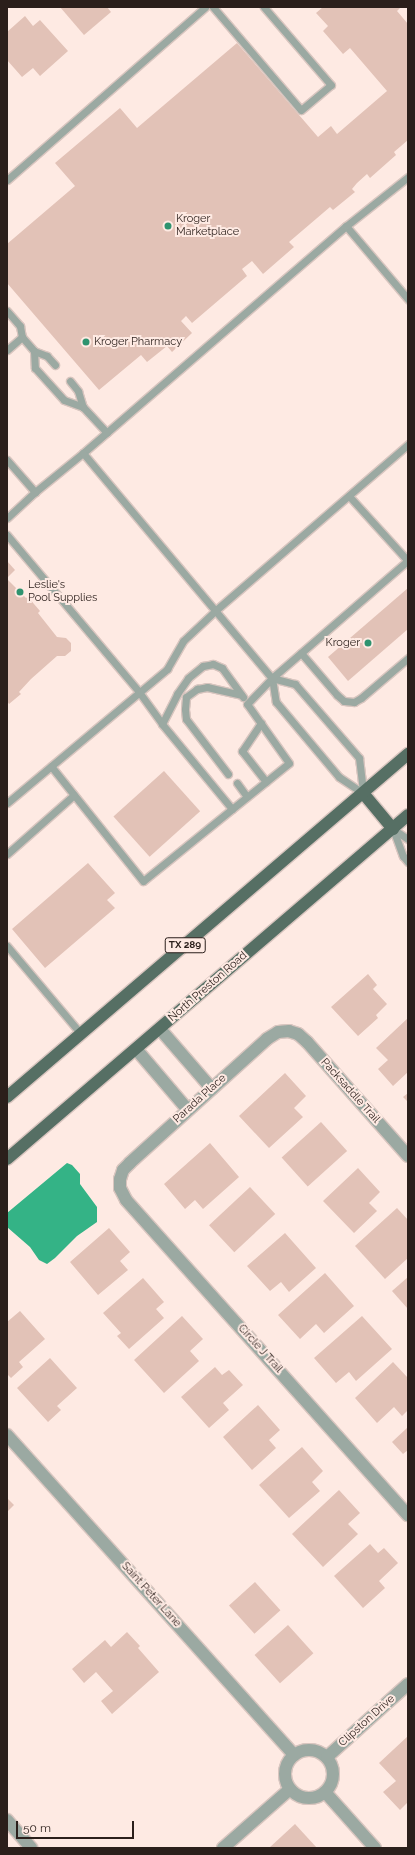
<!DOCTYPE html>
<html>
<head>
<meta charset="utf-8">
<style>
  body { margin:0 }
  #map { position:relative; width:415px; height:1855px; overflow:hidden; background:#feeae3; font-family:Raleway,sans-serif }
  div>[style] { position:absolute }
  .water>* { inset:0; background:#34b386 }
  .building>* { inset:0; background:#e2c2b7; transform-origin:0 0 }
  .roads { filter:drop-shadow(1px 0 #d8c5bf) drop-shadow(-1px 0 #d8c5bf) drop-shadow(0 1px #d8c5bf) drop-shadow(0 -1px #d8c5bf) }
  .lane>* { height:7px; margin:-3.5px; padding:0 3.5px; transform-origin:3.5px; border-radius:3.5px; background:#9ba9a2 }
  .street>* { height:12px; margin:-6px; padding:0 6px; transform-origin:6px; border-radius:6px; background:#9ba9a2 }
  .street>.ring { margin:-6px; padding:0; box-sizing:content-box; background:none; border:12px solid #9ba9a2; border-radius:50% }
  .primary>* { height:12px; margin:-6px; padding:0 6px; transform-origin:6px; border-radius:6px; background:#566f64 }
  .dots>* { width:11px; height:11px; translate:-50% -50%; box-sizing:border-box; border:2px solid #feeae3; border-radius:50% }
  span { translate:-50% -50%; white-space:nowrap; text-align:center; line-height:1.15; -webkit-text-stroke:4px #feeae3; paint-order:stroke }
  .shield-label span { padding:1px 3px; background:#feeae3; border:1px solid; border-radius:3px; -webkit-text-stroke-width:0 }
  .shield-label { font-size:10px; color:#2b1f1b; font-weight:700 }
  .poi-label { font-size:11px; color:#2b1f1b }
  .left { translate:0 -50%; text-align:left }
  .right { translate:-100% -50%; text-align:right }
  .street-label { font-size:11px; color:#2b1f1b }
  .frame { position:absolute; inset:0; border:8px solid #2b1f1b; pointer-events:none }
  .scale { position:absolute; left:16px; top:1821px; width:118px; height:18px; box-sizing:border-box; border:2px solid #2b1f1b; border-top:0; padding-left:5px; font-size:12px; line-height:14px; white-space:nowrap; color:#2b1f1b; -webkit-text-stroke:3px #feeae3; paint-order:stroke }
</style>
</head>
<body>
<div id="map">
  <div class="water">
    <i style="clip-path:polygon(67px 1163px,72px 1165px,80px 1174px,80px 1184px,97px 1207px,97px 1222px,77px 1236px,55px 1258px,47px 1264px,39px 1260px,30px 1247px,7px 1227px,7px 1213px)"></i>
  </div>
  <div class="building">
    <i style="clip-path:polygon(60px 7px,107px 7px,111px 12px,84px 35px)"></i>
    <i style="clip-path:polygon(323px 7px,400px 8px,397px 11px,408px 24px,408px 140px,394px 152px,396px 155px,370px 178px,367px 174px,357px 183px,352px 189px,355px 192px,333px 210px,330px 207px,289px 242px,294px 247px,263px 274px,252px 261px,242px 269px,247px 276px,192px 323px,186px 316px,181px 321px,192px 333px,172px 352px,167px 346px,147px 362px,141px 355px,99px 390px,7px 283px,7px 244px,75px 186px,55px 163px,120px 108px,137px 128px,237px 43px,318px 137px,331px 126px,337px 134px,387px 91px,350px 48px,343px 54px,323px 31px,328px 26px,316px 13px)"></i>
    <i style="clip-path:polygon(25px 16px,33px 26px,40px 20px,68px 51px,40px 76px,33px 68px,22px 77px,7px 60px,7px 32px)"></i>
    <i style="clip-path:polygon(7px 561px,15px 570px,7px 578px)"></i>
    <i style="clip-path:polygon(7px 579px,26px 598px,28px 597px,40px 611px,38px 613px,57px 637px,66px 638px,71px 643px,71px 651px,65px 656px,57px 656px,31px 679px,19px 692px,21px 694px,9px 704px,7px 701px)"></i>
    <i style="clip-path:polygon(408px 588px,408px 629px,348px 681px,328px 657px)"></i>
    <i style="left:164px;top:771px;width:54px;height:68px;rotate:48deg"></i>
    <i style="clip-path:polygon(88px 863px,115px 893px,107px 900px,115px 908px,45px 968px,12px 929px)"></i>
    <i style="clip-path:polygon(368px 974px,377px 985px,373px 989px,387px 1004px,376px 1015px,378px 1018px,358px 1036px,331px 1007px)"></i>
    <i style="clip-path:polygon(408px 1018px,408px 1072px,393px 1086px,378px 1069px,388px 1060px,376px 1048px)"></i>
    <i style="clip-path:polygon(285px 1073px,306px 1096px,294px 1108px,303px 1117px,269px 1148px,239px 1116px)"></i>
    <i style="clip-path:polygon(408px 1093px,408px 1102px,403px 1097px)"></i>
    <i style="left:321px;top:1122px;width:39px;height:53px;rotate:48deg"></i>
    <i style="clip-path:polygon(210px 1143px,239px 1177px,203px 1209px,195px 1200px,185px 1209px,164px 1184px)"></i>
    <i style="clip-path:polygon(358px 1168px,380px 1192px,369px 1203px,377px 1211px,354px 1233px,323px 1201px)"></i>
    <i style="left:250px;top:1187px;width:37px;height:56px;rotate:47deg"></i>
    <i style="clip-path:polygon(397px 1208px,408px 1220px,408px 1258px,385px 1279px,355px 1246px)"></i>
    <i style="clip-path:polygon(109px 1228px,130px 1252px,120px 1261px,128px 1270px,98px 1295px,70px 1262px)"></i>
    <i style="clip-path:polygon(285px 1233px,316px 1268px,289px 1292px,281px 1282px,270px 1291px,247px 1266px)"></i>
    <i style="clip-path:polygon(325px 1273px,354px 1306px,324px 1333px,316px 1324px,300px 1339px,278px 1315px)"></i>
    <i style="clip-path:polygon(408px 1277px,408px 1309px,392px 1291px)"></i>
    <i style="clip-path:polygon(143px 1278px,164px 1302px,156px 1309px,164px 1318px,129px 1349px,117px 1336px,121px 1333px,103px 1313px)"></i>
    <i style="clip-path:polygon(20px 1311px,45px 1339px,19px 1362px,23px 1367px,11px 1378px,7px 1374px,7px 1322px)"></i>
    <i style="clip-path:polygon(182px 1316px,203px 1339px,190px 1351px,199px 1361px,164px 1393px,134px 1360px)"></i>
    <i style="clip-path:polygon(362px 1316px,392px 1349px,356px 1381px,349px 1372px,336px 1383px,314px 1358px)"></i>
    <i style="clip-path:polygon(50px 1358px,77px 1388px,57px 1406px,61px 1410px,48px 1422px,17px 1388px)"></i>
    <i style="clip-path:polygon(393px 1362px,408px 1378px,408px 1410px,402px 1416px,394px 1407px,377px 1423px,355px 1398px)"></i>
    <i style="clip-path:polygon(215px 1367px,222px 1375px,229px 1370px,243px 1385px,223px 1403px,229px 1410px,209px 1428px,181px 1397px)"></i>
    <i style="clip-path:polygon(258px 1405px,280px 1430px,269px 1440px,276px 1448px,252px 1470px,223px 1437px)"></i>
    <i style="clip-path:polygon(408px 1427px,408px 1450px,403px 1454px,392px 1442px)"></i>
    <i style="clip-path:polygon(302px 1447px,323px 1471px,312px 1482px,320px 1491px,289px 1518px,259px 1485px)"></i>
    <i style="clip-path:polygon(339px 1490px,360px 1513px,348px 1524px,358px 1534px,323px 1567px,292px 1534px)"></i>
    <i style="clip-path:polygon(7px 1498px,14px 1505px,7px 1512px)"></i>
    <i style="clip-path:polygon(370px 1544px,378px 1553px,384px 1548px,398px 1563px,379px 1581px,385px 1588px,363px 1608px,334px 1576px)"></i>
    <i style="left:255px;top:1582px;width:38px;height:35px;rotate:48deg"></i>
    <i style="left:288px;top:1625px;width:38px;height:45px;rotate:48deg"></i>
    <i style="clip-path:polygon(127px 1632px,140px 1646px,138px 1648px,159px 1672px,112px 1714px,101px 1701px,113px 1691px,96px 1672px,84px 1683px,72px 1669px,105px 1640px,111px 1647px)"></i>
    <i style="clip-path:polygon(408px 1736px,408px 1802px,400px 1810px,383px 1792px,396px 1781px,379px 1763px)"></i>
    <i style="clip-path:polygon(295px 1824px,317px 1848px,269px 1848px)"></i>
  </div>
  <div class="roads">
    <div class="lane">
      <i style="left:213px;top:7px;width:135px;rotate:49.5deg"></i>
      <i style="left:301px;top:110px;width:39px;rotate:-40deg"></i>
      <i style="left:331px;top:85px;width:103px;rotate:-130.7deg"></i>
      <i style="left:7px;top:180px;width:263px;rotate:-41.1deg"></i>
      <i style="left:346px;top:226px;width:96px;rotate:49.7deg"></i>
      <i style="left:7px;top:311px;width:20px;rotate:49deg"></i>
      <i style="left:20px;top:326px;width:11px;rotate:80deg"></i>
      <i style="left:22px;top:337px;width:18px;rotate:49deg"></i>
      <i style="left:34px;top:351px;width:17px;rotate:87deg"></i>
      <i style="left:35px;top:368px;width:43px;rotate:47.8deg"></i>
      <i style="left:64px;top:400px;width:20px;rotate:20deg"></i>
      <i style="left:83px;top:407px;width:35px;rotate:47deg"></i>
      <i style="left:7px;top:350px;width:20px;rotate:-41deg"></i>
      <i style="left:34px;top:351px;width:14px;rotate:21deg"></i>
      <i style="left:47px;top:356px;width:12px;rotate:48deg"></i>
      <i style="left:70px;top:381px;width:13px;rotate:51deg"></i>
      <i style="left:78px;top:391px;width:17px;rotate:73deg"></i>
      <i style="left:83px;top:453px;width:347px;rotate:-40.8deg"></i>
      <i style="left:346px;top:226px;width:79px;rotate:-38.3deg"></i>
      <i style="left:7px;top:460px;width:43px;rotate:48.8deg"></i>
      <i style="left:35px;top:492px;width:62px;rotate:-39.1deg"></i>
      <i style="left:83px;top:453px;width:294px;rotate:50deg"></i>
      <i style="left:272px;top:678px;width:24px;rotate:81deg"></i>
      <i style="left:276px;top:702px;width:98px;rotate:50deg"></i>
      <i style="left:339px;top:777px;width:29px;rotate:34deg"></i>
      <i style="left:349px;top:496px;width:88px;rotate:47.8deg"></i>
      <i style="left:7px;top:518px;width:38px;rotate:-43deg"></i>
      <i style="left:7px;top:535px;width:205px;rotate:49.9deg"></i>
      <i style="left:139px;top:692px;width:39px;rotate:54deg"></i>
      <i style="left:162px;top:724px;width:110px;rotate:50.5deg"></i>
      <i style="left:232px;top:809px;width:114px;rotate:141deg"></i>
      <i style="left:143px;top:881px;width:147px;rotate:-128.7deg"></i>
      <i style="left:301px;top:653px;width:55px;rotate:49.4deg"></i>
      <i style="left:337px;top:695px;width:9px;rotate:41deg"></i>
      <i style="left:344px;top:701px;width:10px;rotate:6deg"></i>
      <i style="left:354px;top:702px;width:8px;rotate:-30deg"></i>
      <i style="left:361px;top:698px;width:62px;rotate:-40.4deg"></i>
      <i style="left:272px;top:678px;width:24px;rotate:15deg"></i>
      <i style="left:295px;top:684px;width:98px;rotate:49.1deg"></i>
      <i style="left:359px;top:758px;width:35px;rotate:83deg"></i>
      <i style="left:261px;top:723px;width:34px;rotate:124deg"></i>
      <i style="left:242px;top:751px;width:39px;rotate:52deg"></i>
      <i style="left:162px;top:724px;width:34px;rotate:-63deg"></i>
      <i style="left:177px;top:694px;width:19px;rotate:-55deg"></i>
      <i style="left:188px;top:678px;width:19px;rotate:-39deg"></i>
      <i style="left:203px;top:666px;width:10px;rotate:-11deg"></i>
      <i style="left:213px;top:664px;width:10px;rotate:24deg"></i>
      <i style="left:222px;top:668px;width:36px;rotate:54deg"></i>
      <i style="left:228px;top:774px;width:69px;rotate:-127.4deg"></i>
      <i style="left:186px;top:719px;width:10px;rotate:-96deg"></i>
      <i style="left:185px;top:709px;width:12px;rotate:-85deg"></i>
      <i style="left:186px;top:697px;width:14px;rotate:-36deg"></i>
      <i style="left:197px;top:689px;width:10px;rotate:-11deg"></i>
      <i style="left:207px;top:687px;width:35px;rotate:13deg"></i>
      <i style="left:237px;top:783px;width:17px;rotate:54deg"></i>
      <i style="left:7px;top:803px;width:209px;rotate:-39.9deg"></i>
      <i style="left:167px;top:669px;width:32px;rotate:-60deg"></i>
      <i style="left:183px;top:641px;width:45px;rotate:-43.2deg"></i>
      <i style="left:216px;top:610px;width:254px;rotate:-40.8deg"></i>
      <i style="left:232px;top:809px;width:73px;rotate:-38.9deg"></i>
      <i style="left:289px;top:763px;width:72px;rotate:-125.4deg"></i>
      <i style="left:247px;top:704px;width:36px;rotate:-46deg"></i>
      <i style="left:272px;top:678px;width:179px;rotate:-40.9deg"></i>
      <i style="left:393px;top:829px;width:29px;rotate:70deg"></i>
      <i style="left:403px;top:856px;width:8px;rotate:50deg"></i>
      <i style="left:393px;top:829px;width:18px;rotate:34deg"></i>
      <i style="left:7px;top:854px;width:89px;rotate:-41.4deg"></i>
      <i style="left:7px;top:946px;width:115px;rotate:49.9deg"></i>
    </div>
    <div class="street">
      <i style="left:160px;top:1029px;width:79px;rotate:49.1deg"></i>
      <i style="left:136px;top:1049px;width:80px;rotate:49.6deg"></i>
      <i style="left:408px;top:1156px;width:152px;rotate:-131.5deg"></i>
      <i style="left:307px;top:1042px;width:12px;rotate:-138deg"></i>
      <i style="left:298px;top:1034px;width:9px;rotate:-162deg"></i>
      <i style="left:289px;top:1031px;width:11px;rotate:175deg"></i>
      <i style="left:278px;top:1032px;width:13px;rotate:148deg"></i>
      <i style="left:267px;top:1039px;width:185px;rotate:137.9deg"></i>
      <i style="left:130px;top:1163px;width:10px;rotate:135deg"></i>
      <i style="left:123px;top:1170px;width:9px;rotate:108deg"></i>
      <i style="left:120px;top:1179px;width:9px;rotate:90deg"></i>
      <i style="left:120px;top:1188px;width:13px;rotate:63deg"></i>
      <i style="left:126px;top:1200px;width:423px;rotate:48.2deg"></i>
      <i style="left:7px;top:1435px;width:430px;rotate:48.1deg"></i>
      <i class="ring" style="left:285px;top:1750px;width:36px;height:36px"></i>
      <i style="left:327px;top:1757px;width:109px;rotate:-42deg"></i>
      <i style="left:325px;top:1792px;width:75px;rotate:48.2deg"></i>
      <i style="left:7px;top:1820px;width:37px;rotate:49deg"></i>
      <i style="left:223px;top:1848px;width:89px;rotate:-41.4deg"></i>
    </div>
    <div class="primary">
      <i style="left:363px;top:793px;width:47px;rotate:50.2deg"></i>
      <i style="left:7px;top:1097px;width:528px;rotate:-40.54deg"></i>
      <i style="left:7px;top:1159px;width:528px;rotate:-40.62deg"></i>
    </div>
  </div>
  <div class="dots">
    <i style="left:168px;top:226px;background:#2e936f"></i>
    <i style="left:86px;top:342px;background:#2e936f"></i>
    <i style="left:20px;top:592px;background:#2e936f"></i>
    <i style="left:368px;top:643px;background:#2e936f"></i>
  </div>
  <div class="shield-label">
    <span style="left:185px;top:945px">TX 289</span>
  </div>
  <div class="poi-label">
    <span class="left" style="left:176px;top:226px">Kroger<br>Marketplace</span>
    <span class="left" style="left:94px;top:342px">Kroger Pharmacy</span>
    <span class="left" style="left:28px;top:592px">Leslie's<br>Pool Supplies</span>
    <span class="right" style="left:360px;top:643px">Kroger</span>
  </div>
  <div class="street-label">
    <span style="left:208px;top:987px;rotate:-41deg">North Preston Road</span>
    <span style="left:350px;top:1091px;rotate:48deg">Packsaddle Trail</span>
    <span style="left:200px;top:1099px;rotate:-42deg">Parada Place</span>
    <span style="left:260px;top:1349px;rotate:48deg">Circle J Trail</span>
    <span style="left:151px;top:1595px;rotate:48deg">Saint Peter Lane</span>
    <span style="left:367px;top:1721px;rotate:-42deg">Clipston Drive</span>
  </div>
  <div class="frame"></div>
  <div class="scale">50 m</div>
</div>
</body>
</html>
